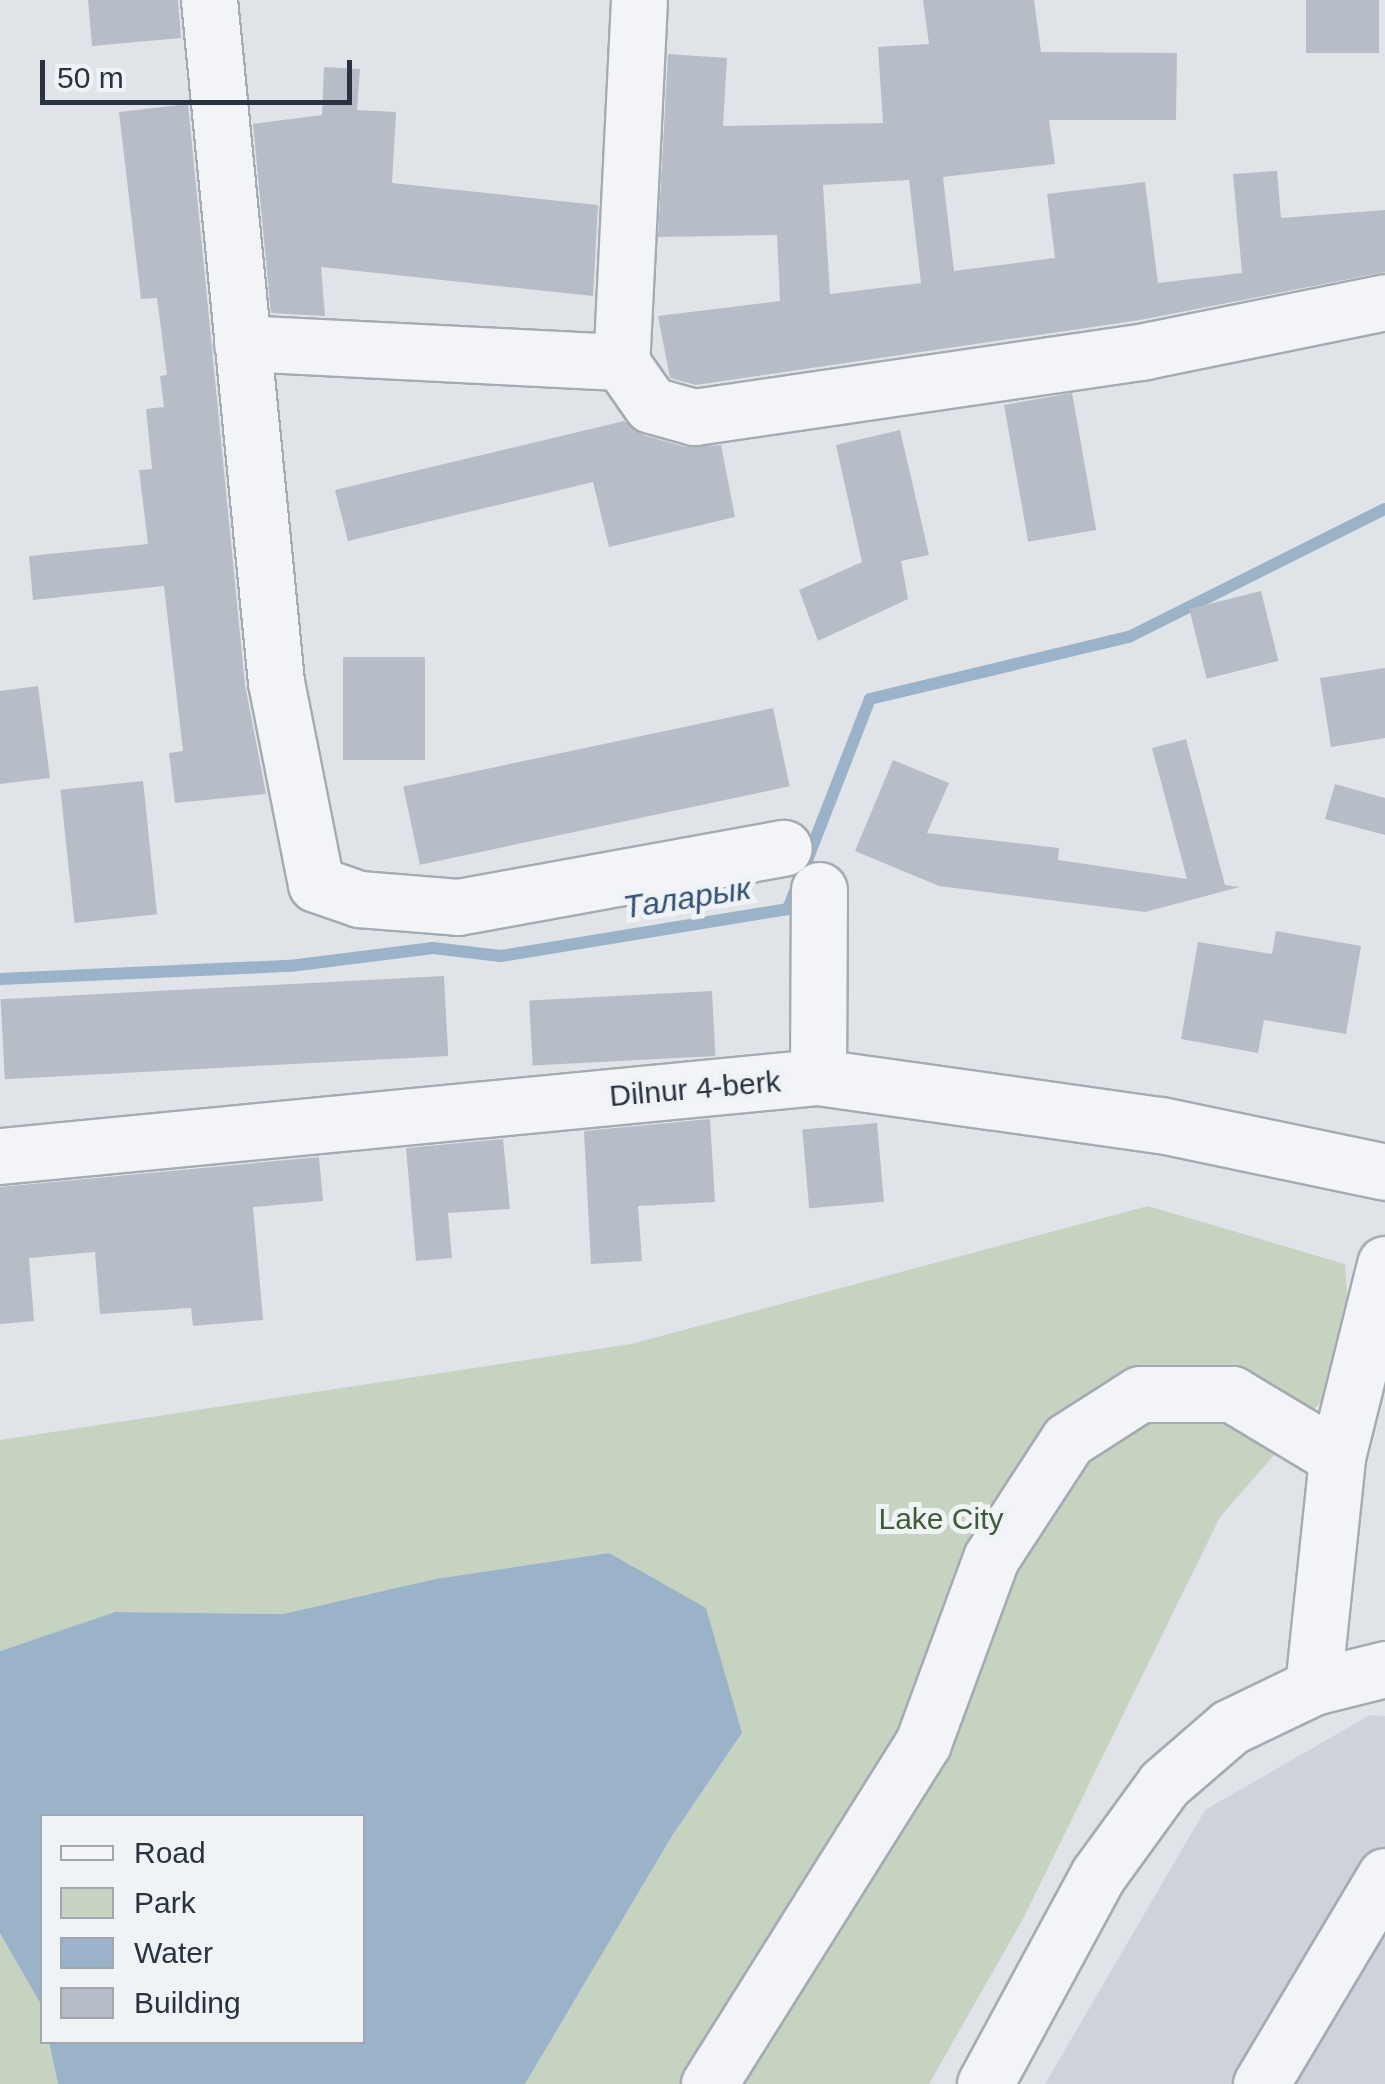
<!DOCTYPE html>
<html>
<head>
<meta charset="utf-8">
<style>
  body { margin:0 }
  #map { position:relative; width:1385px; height:2084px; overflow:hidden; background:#e0e4e9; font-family:Arial,sans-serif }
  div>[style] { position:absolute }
  .built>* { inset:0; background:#ced3db }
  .green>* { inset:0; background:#c6d3c1 }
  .water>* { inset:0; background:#9bb3c9 }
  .stream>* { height:12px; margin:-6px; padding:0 6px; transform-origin:6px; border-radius:6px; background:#9bb3c9 }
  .building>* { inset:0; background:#b7bdc6; transform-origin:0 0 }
  .roads { filter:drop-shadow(2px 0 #a5abb3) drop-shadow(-2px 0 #a5abb3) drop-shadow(0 2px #a5abb3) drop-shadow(0 -2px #a5abb3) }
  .minor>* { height:55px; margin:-27.5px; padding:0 27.5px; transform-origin:27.5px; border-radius:27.5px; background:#f3f4f7 }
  span { translate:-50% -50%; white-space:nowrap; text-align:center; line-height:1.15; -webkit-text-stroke:10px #eff3f6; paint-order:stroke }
  .street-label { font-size:30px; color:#293240 }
  .park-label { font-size:30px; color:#3f5c36 }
  .water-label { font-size:32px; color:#335274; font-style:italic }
  .legend { position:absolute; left:40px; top:1814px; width:325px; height:230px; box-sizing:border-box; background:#eff3f6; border:2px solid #a0a6ad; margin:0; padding:12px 18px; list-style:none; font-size:30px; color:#293240 }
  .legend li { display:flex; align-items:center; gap:20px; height:50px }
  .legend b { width:50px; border:2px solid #a0a6ad }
  .scale { position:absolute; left:40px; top:60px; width:312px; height:45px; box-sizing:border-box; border:5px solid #293240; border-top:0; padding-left:12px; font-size:30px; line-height:35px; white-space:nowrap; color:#293240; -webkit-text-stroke:8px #eff3f6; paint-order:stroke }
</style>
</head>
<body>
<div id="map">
  <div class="built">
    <i style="clip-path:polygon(1370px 1715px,1385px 1716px,1385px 2084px,1045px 2084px,1205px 1810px)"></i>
  </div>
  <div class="green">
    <i style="clip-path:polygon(1148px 1206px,1345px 1264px,1352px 1366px,1220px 1517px,1023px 1919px,929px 2084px,525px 2084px,672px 1836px,742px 1733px,609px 1553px,435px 1579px,283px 1614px,115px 1612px,0 1651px,0 1440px,631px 1344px)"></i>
    <i style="clip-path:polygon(0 1933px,41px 2000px,42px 2042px,49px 2042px,58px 2084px,0 2084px)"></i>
  </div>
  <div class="water">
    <i style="clip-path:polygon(609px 1553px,706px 1608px,742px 1733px,672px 1836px,525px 2084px,58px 2084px,49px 2042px,362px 2042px,362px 1816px,42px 1816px,42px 2006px,0 1933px,0 1651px,115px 1612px,283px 1614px,435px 1579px)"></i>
  </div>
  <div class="stream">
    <i style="left:0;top:979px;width:290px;rotate:-2.6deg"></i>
    <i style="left:290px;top:966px;width:144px;rotate:-7.2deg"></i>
    <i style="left:433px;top:948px;width:68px;rotate:6.7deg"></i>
    <i style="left:501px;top:956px;width:291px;rotate:-9.3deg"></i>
    <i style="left:788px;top:909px;width:225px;rotate:-68.7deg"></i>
    <i style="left:870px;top:699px;width:266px;rotate:-13.5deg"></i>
    <i style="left:1129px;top:637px;width:286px;rotate:-26.6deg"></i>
  </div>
  <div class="building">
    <i style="clip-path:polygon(88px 0,178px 0,181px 38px,92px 46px)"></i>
    <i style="clip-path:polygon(evenodd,923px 0,1034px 0,1041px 52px,1177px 53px,1176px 120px,1049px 120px,1055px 164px,943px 177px,954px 271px,1055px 258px,1047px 194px,1145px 182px,1158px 283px,1242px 273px,1233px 174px,1277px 171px,1281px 218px,1385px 210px,1385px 272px,1140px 320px,696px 385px,670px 378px,658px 316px,780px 301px,777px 235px,658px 237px,668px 54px,727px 58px,723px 126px,883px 123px,878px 47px,929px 44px,923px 0,909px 180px,921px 283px,830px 294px,823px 185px,909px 180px)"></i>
    <i style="left:1306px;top:0;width:73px;height:53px"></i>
    <i style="clip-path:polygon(324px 67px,360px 69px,357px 110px,396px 112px,392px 183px,598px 205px,593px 296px,321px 267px,325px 316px,271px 313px,253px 124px,322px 115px)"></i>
    <i style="clip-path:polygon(188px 104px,245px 685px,266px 794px,175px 803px,169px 753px,183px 751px,164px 586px,33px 600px,29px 556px,148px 544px,139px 470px,152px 469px,146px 409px,164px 407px,160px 376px,167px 375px,157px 298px,141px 299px,119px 112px)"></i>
    <i style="left:1072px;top:393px;width:139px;height:69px;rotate:80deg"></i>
    <i style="clip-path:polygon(624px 421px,643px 435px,686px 447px,721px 445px,735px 517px,609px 547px,593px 482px,348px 541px,335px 490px)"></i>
    <i style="clip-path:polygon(900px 430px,929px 555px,901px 561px,908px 599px,818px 641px,799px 590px,862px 562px,836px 445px)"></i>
    <i style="left:1261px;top:591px;width:72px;height:74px;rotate:76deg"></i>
    <i style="left:343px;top:657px;width:82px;height:103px"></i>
    <i style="clip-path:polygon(1385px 668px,1385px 738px,1331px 747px,1320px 678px)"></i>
    <i style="clip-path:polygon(38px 686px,50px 778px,0 784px,0 691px)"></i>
    <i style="left:773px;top:708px;width:80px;height:378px;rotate:78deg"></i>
    <i style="clip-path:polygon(1186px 739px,1225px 885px,1240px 887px,1145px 912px,939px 886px,855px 851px,893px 760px,949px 783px,927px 833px,1059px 848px,1058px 860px,1187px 879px,1152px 748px)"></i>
    <i style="left:143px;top:781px;width:134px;height:83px;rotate:84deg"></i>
    <i style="clip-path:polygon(1335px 784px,1385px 798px,1385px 835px,1325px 819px)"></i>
    <i style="clip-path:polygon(1276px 931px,1361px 946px,1346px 1034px,1264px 1020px,1258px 1053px,1181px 1039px,1198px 942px,1272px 954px)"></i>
    <i style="left:444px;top:976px;width:80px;height:444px;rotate:87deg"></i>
    <i style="left:712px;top:991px;width:65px;height:183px;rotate:87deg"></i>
    <i style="clip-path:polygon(710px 1119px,715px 1202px,638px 1206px,642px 1261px,591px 1264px,584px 1131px)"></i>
    <i style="left:877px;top:1123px;width:79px;height:75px;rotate:85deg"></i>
    <i style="clip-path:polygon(503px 1139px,510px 1209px,448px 1213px,452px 1258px,416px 1261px,406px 1148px)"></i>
    <i style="clip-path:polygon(319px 1157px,323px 1201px,253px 1207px,263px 1320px,193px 1326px,191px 1308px,100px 1314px,95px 1252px,29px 1258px,34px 1321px,0 1324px,0 1187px)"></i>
  </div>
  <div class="roads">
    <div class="minor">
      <i style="left:209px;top:0;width:685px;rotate:84.39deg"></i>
      <i style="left:276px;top:682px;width:206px;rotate:78.8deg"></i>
      <i style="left:316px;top:884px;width:46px;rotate:19.2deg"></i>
      <i style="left:359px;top:899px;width:99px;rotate:4.6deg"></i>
      <i style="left:458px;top:907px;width:331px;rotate:-10.3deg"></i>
      <i style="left:639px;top:0;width:362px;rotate:92.8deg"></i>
      <i style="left:621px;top:362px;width:52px;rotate:55.1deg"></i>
      <i style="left:651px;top:405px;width:45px;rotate:15.6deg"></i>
      <i style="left:694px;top:417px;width:456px;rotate:-8.3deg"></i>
      <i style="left:1145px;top:351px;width:245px;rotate:-11.5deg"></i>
      <i style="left:242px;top:343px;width:379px;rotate:2.9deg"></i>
      <i style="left:818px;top:1077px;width:187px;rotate:-89.7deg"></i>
      <i style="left:0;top:1156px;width:822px;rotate:-5.52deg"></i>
      <i style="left:818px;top:1077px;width:346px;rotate:8deg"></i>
      <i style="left:1161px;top:1125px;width:229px;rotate:11.8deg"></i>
      <i style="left:1313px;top:1687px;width:231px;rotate:-84deg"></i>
      <i style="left:1337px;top:1457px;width:199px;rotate:-76deg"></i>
      <i style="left:709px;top:2084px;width:403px;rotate:-57.9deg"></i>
      <i style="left:923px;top:1743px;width:197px;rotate:-69.8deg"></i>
      <i style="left:991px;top:1558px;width:141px;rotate:-56.9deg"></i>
      <i style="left:1068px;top:1440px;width:85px;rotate:-32.6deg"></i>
      <i style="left:1140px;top:1394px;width:92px"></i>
      <i style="left:1232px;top:1394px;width:122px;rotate:31deg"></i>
      <i style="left:985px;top:2084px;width:238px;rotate:-61.6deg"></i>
      <i style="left:1098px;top:1875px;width:112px;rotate:-54deg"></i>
      <i style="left:1164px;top:1784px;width:87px;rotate:-40.8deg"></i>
      <i style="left:1230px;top:1727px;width:92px;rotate:-25.7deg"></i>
      <i style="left:1313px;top:1687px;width:74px;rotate:-14deg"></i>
      <i style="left:1261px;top:2084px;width:242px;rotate:-59.2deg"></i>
    </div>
  </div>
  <div class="street-label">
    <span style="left:695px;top:1089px;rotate:-5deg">Dilnur 4-berk</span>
  </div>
  <div class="park-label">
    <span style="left:941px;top:1519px">Lake City</span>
  </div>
  <div class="water-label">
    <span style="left:687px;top:898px;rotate:-9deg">Таларык</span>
  </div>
  <ul class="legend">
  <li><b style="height:12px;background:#f3f4f7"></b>Road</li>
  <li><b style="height:28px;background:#c6d3c1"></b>Park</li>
  <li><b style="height:28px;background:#9bb3c9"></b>Water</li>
  <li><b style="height:28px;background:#b7bdc6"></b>Building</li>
  </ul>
  <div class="scale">50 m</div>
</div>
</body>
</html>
